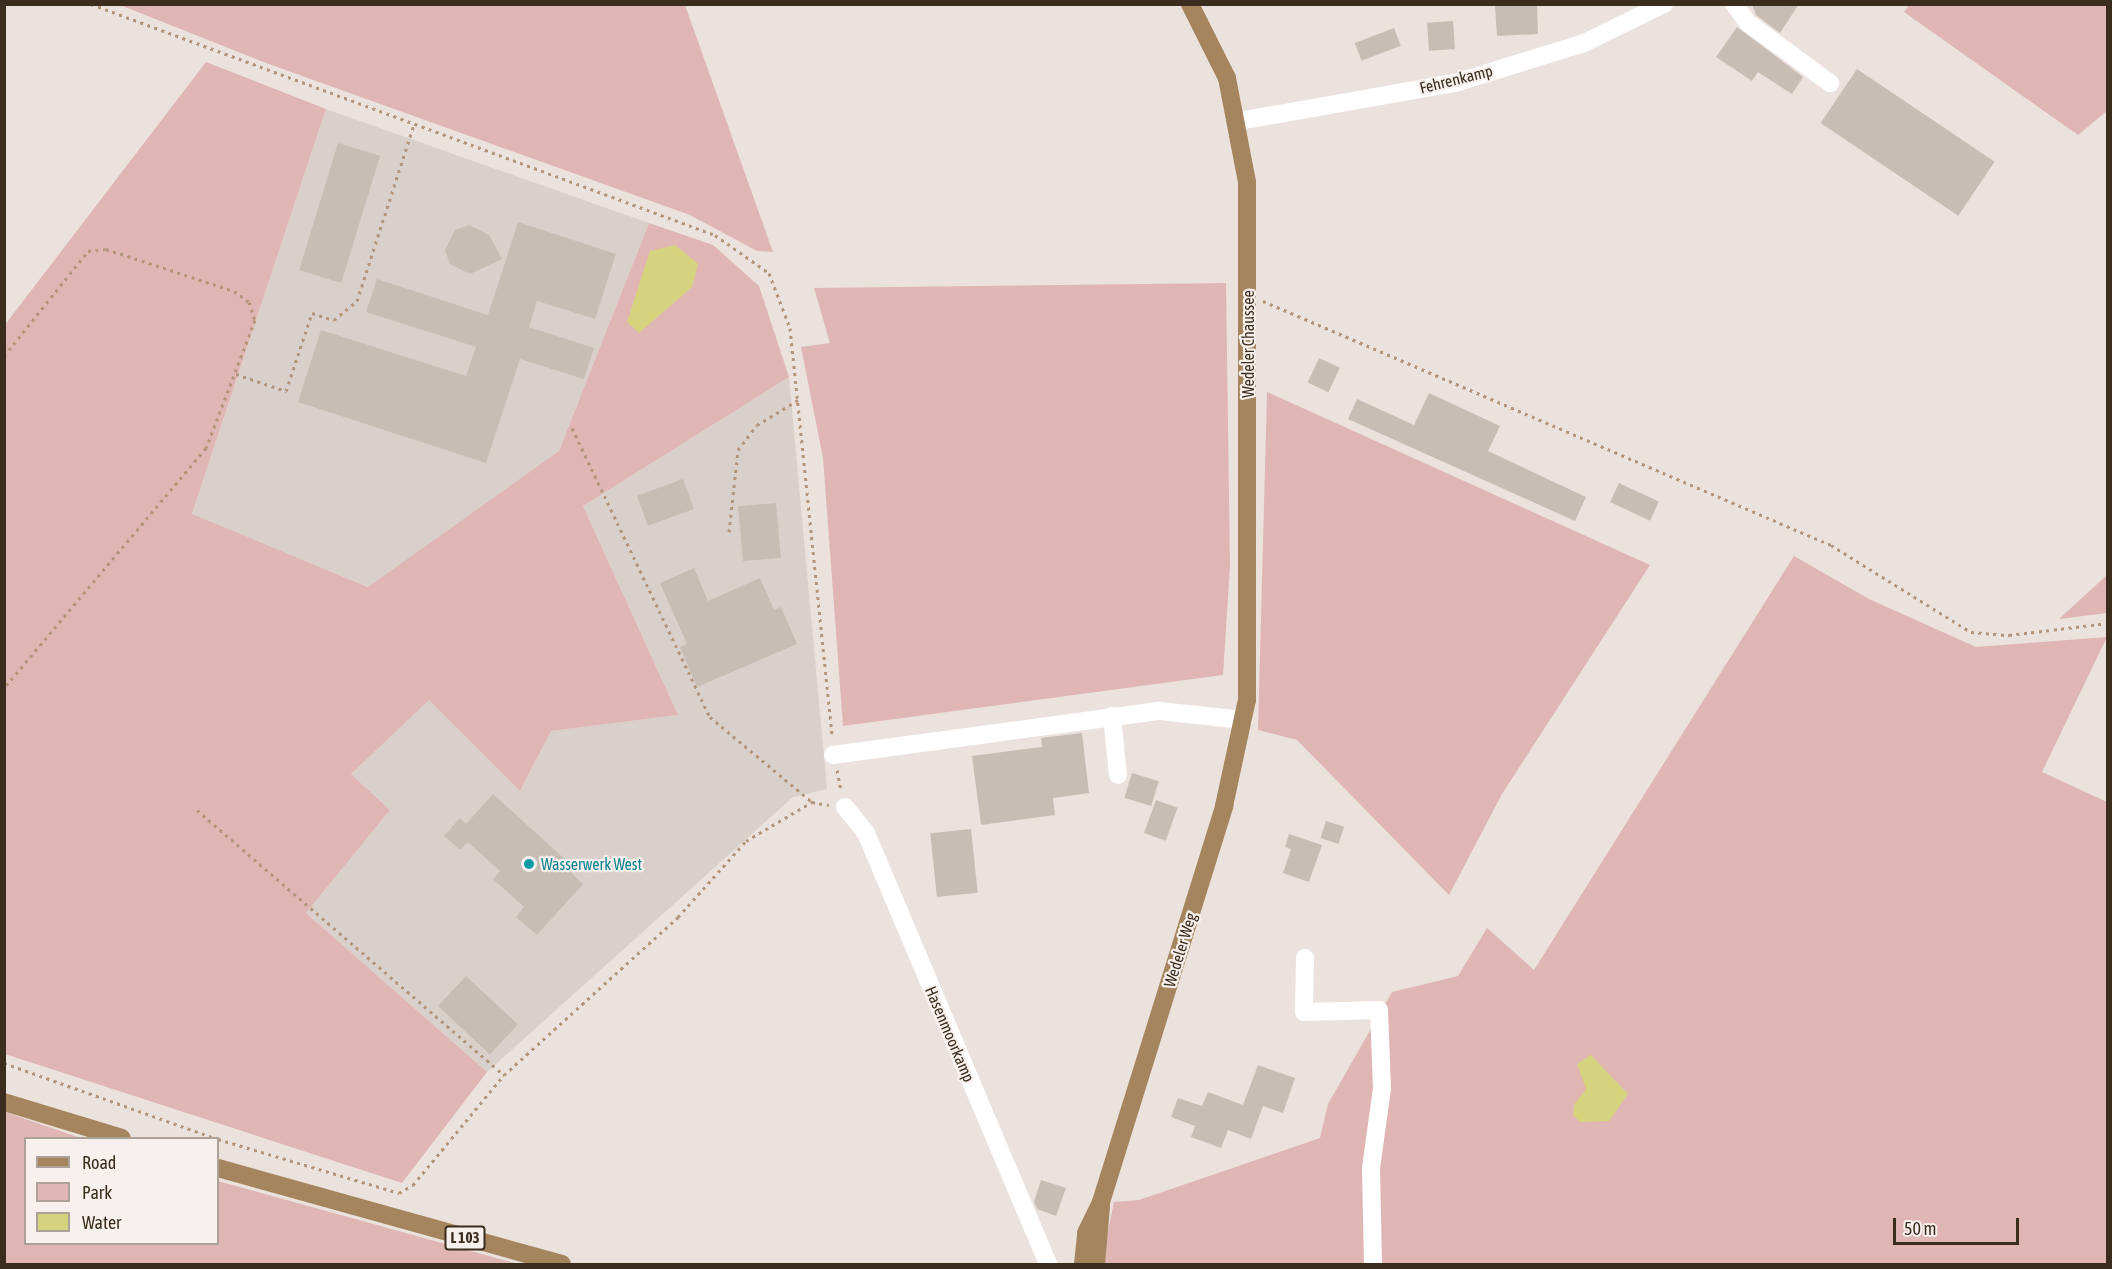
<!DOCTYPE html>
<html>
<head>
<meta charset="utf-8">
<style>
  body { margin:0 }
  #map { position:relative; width:2112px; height:1269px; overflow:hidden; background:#ebe2dd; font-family:"Asap Condensed",sans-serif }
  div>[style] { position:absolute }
  .built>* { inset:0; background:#dad0cb }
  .green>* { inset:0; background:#dfb6b3 }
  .water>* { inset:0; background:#d6d37e }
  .building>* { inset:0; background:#c8bdb5; transform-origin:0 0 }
  .path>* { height:3px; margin-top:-1.5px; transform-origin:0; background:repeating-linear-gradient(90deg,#b2957a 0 3px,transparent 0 7.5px) }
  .minor>* { height:18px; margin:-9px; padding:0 9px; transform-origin:9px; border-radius:9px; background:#fff }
  .major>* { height:18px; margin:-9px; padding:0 9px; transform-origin:9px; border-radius:9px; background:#a5855d }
  .dots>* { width:16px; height:16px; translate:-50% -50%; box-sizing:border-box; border:3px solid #f7f0ed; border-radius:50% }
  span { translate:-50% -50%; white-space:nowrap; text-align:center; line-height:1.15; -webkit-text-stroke:4.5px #f7f0ed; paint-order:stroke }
  .shield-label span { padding:2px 4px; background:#f7f0ed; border:2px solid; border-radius:4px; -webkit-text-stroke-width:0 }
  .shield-label { font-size:15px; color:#3b2d1d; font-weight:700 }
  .street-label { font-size:16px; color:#3b2d1d }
  .culture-label { font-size:16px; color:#0d838f }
  .left { translate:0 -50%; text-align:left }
  .frame { position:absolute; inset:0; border:6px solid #3b2d1d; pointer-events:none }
  .legend { position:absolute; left:24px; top:1137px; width:195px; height:108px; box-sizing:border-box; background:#f7f0ed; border:2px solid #aca29a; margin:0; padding:8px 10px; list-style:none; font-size:18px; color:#3b2d1d }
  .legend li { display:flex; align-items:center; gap:12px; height:30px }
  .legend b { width:30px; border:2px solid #aca29a }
  .scale { position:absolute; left:1893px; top:1218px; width:126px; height:27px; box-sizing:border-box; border:3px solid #3b2d1d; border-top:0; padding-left:8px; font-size:18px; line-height:21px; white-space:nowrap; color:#3b2d1d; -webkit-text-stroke:4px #f7f0ed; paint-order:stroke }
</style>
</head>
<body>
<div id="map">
  <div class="built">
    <i style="clip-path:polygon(326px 109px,649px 223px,559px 451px,369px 587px,192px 515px)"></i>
    <i style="clip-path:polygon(789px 377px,827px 789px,793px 797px,487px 1072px,306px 913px,390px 810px,351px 774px,429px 699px,520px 791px,551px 731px,678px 715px,583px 506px)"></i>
  </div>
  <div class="green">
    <i style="clip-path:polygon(1910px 4px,2107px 5px,2107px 111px,2078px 135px,1904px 12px)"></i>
    <i style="clip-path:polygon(120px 5px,685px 5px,773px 252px,757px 251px,690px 215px,266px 63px)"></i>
    <i style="clip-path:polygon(206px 62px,326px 109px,192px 514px,368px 587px,559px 451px,649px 223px,713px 245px,759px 286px,789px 377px,583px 506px,678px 715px,551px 731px,520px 791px,429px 700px,351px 774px,390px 810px,306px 913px,487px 1072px,402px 1183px,5px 1054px,4px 326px)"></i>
    <i style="clip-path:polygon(1226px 283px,1230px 566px,1223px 675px,843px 726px,823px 458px,801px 347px,830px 343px,814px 288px)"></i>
    <i style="clip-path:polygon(1267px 392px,1650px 565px,1502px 794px,1449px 895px,1297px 740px,1258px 730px)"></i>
    <i style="clip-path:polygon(1794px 556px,1869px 599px,1976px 647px,2107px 637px,2042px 772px,2107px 802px,2107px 1264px,1101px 1264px,1114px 1202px,1139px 1200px,1320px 1138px,1328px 1104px,1392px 992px,1458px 976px,1487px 928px,1534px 970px)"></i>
    <i style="clip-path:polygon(2107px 575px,2107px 613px,2059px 619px)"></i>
    <i style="clip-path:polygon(5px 1112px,81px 1138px,26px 1138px,26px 1244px,218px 1244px,218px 1181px,518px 1264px,5px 1264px)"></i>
  </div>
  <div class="water">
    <i style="clip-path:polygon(675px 245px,698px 264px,692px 287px,639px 333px,627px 322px,650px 251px)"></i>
    <i style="clip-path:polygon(1591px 1055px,1628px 1094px,1609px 1121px,1580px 1122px,1573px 1115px,1574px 1105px,1586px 1089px,1577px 1064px)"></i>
  </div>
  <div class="building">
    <i style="clip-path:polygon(1518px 4px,1537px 4px,1538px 34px,1497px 36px,1495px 6px)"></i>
    <i style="clip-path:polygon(1752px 4px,1799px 4px,1780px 33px,1756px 15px)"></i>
    <i style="left:1453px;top:21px;width:28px;height:26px;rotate:86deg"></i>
    <i style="clip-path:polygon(1737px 27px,1803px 77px,1792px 94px,1758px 72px,1752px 81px,1716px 57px)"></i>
    <i style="left:1394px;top:28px;width:19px;height:42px;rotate:69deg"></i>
    <i style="left:1857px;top:69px;width:166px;height:65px;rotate:34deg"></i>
    <i style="left:338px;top:143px;width:44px;height:133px;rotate:17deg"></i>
    <i style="clip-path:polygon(518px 222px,616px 254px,595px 319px,537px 301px,529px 327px,594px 348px,584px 379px,520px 359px,486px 463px,298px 402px,321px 330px,466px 376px,476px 347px,366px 312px,377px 279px,488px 315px)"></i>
    <i style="clip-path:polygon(469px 225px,489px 235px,502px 259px,470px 274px,450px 264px,445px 250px,455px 230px)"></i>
    <i style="left:1319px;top:358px;width:23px;height:27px;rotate:25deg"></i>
    <i style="clip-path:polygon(1429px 393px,1500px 426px,1488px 451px,1586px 497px,1575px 521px,1348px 419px,1357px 399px,1414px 425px)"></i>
    <i style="left:683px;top:479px;width:32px;height:49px;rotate:70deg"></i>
    <i style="left:1619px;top:483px;width:44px;height:21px;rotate:25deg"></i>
    <i style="left:776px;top:503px;width:55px;height:38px;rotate:85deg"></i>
    <i style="clip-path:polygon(694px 568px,708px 601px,760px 578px,774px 610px,781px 607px,797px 644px,697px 687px,680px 647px,687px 644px,660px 583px)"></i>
    <i style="clip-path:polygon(1082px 733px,1089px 793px,1053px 798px,1055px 815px,981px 825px,972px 756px,1042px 747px,1041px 738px)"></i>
    <i style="left:1132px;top:773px;width:28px;height:26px;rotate:17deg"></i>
    <i style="clip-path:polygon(493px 794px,568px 862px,564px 866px,583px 884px,537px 935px,516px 917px,524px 907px,493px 879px,500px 871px,468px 842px,460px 850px,444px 836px,460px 818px,466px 824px)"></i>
    <i style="left:1156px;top:800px;width:23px;height:35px;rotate:20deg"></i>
    <i style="left:1326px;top:821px;width:19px;height:18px;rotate:18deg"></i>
    <i style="left:971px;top:829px;width:64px;height:41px;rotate:84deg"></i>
    <i style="clip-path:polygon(1289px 834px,1322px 845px,1309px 882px,1283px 873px,1291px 849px,1285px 847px)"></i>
    <i style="left:466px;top:976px;width:71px;height:41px;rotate:43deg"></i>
    <i style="clip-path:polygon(1258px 1065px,1295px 1078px,1283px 1113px,1263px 1106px,1251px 1139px,1228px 1130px,1221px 1148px,1191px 1137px,1195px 1126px,1171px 1117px,1178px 1098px,1202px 1106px,1208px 1092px,1243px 1105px)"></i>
    <i style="clip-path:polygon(1041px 1180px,1066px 1188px,1056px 1216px,1037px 1209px,1034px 1202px)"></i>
  </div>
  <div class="path">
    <i style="left:91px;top:4px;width:665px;rotate:20.31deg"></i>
    <i style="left:715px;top:235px;width:66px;rotate:35.1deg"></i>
    <i style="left:769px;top:273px;width:59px;rotate:69.1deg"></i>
    <i style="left:790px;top:328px;width:411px;rotate:84.1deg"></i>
    <i style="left:1263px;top:301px;width:618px;rotate:23.25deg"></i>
    <i style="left:1831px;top:545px;width:165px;rotate:31.9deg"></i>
    <i style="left:1971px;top:632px;width:38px;rotate:5deg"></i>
    <i style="left:2009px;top:635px;width:100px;rotate:-6.9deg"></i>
    <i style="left:4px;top:356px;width:134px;rotate:-51.3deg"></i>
    <i style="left:88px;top:251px;width:18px;rotate:-6deg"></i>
    <i style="left:106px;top:249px;width:135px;rotate:18.2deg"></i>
    <i style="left:234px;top:291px;width:19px;rotate:36deg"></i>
    <i style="left:249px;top:302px;width:19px;rotate:72deg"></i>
    <i style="left:255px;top:320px;width:137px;rotate:110.9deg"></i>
    <i style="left:206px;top:448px;width:314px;rotate:130.1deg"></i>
    <i style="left:236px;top:374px;width:53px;rotate:18.8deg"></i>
    <i style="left:286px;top:391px;width:82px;rotate:-71.6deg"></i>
    <i style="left:312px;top:313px;width:23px;rotate:18deg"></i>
    <i style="left:334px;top:320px;width:30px;rotate:-40deg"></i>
    <i style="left:357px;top:301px;width:185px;rotate:-72.1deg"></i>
    <i style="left:572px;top:428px;width:320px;rotate:64.5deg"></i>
    <i style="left:710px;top:717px;width:133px;rotate:39.8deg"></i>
    <i style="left:812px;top:802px;width:17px;rotate:10deg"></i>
    <i style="left:729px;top:532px;width:82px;rotate:-83.7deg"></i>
    <i style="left:738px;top:450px;width:31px;rotate:-53deg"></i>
    <i style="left:757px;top:425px;width:48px;rotate:-31.4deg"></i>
    <i style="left:837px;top:770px;width:20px;rotate:79deg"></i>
    <i style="left:197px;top:810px;width:406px;rotate:40.8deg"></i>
    <i style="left:4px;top:1063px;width:224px;rotate:19.6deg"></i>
    <i style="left:218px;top:1139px;width:189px;rotate:16.6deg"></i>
    <i style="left:399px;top:1193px;width:16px;rotate:-30deg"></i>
    <i style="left:413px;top:1185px;width:143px;rotate:-50.4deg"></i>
    <i style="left:504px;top:1075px;width:235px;rotate:-42.2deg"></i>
    <i style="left:678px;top:917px;width:102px;rotate:-48.2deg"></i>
    <i style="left:746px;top:841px;width:77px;rotate:-30.6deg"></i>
  </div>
  <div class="minor">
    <i style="left:1734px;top:4px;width:24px;rotate:54deg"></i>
    <i style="left:1748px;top:23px;width:102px;rotate:36.2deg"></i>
    <i style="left:1239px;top:121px;width:219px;rotate:-10deg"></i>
    <i style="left:1455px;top:83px;width:135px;rotate:-17.2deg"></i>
    <i style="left:1584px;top:43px;width:89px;rotate:-26deg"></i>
    <i style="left:1112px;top:716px;width:59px;rotate:84.2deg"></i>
    <i style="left:833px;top:755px;width:330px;rotate:-7.7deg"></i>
    <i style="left:1160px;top:711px;width:84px;rotate:6.1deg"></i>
    <i style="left:845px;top:807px;width:33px;rotate:51deg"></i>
    <i style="left:866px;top:833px;width:468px;rotate:67.1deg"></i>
    <i style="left:1305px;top:958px;width:54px;rotate:91.1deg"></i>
    <i style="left:1304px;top:1012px;width:75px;rotate:-1.5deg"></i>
    <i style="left:1379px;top:1010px;width:78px;rotate:87.8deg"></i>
    <i style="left:1382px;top:1088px;width:81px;rotate:97.8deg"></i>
    <i style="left:1371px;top:1168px;width:96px;rotate:88.8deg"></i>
  </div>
  <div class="major">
    <i style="left:4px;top:1102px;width:123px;rotate:17deg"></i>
    <i style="left:218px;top:1168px;width:357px;rotate:15.6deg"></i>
    <i style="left:1083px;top:1264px;width:31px;rotate:-84deg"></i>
    <i style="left:1086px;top:1233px;width:34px;rotate:-64deg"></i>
    <i style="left:1101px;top:1202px;width:415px;rotate:-72.7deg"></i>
    <i style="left:1224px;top:806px;width:108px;rotate:-77.8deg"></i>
    <i style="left:1247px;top:700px;width:518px;rotate:-90deg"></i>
    <i style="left:1247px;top:182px;width:106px;rotate:-100.9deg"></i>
    <i style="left:1227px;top:78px;width:83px;rotate:-116.6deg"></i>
    <i style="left:1096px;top:1264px;width:57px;rotate:-85deg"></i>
  </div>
  <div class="dots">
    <i style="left:529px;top:864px;background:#0f9aa8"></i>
  </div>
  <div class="shield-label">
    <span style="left:465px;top:1238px">L 103</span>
  </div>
  <div class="street-label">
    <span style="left:1456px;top:79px;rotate:-14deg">Fehrenkamp</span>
    <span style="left:1248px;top:344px;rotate:-90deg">Wedeler Chaussee</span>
    <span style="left:1180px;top:950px;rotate:-73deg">Wedeler Weg</span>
    <span style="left:950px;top:1034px;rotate:67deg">Hasenmoorkamp</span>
  </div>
  <div class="culture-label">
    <span class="left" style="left:541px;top:864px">Wasserwerk West</span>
  </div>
  <div class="frame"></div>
  <ul class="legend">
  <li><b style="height:8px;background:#a5855d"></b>Road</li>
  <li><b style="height:16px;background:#dfb6b3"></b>Park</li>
  <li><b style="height:16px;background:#d6d37e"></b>Water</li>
  </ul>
  <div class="scale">50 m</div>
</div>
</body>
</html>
